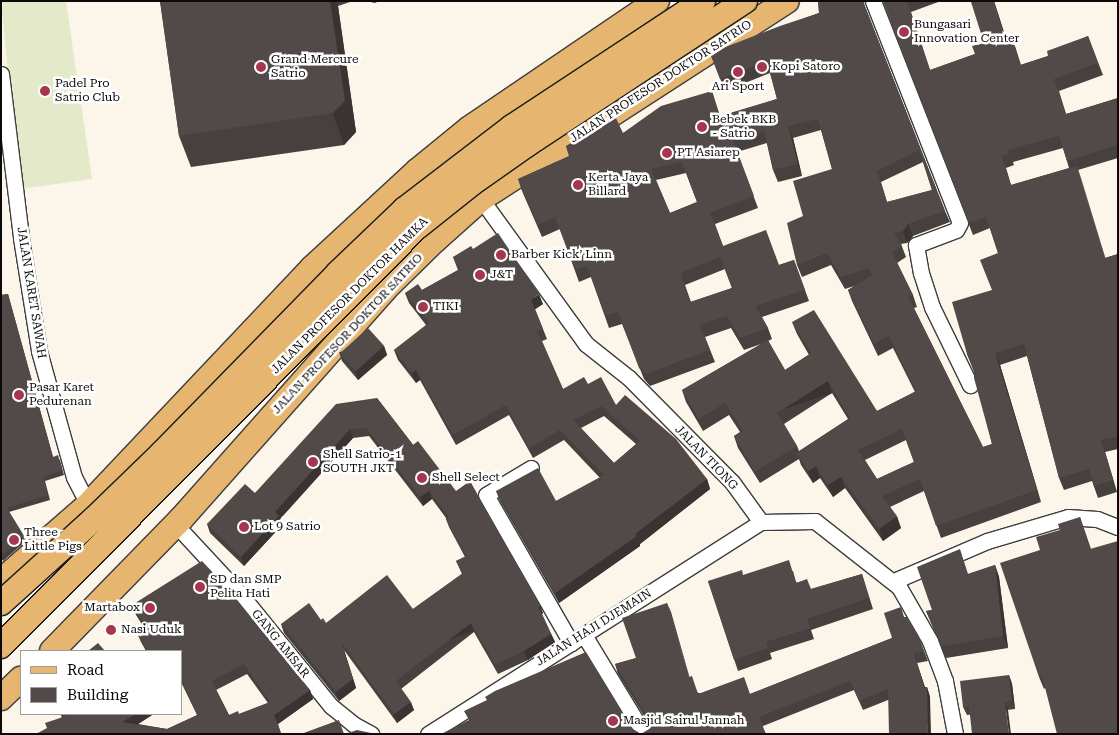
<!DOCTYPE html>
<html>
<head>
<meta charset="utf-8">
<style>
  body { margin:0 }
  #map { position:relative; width:1119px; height:735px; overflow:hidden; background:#fcf5ea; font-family:"Roboto Serif",serif }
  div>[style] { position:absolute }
  .pitch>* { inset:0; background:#e4eac9 }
  .roads { filter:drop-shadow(1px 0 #3d3d3d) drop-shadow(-1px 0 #3d3d3d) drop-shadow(0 1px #3d3d3d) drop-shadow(0 -1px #3d3d3d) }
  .street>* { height:15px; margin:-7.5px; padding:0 7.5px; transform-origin:7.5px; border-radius:7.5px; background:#fff }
  .primary>* { height:24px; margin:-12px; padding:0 12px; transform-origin:12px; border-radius:12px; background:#e6b570 }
  .bridges { filter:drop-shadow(1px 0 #1b1b1b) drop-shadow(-1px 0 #1b1b1b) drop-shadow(0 1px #1b1b1b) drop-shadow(0 -1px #1b1b1b) }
  .primary-bridge>* { height:24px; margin:-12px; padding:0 12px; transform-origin:12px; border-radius:12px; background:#e6b570 }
  .wall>* { inset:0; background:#46403e }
  .shaded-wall>* { inset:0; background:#393432; transform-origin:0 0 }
  .building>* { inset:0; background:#514a48; transform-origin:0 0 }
  .dots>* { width:14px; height:14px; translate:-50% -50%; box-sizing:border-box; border:2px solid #fff; border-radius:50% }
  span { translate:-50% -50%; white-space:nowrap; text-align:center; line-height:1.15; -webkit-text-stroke:5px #fff; paint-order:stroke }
  .poi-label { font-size:12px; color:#0a0a0a }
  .left { translate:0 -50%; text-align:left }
  .right { translate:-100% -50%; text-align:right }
  .street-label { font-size:12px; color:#0a0a0a }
  .frame { position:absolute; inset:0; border:2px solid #0a0a0a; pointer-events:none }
  .legend { position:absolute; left:20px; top:650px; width:162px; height:65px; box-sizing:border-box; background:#fff; border:1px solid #9d9d9d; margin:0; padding:6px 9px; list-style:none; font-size:15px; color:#0a0a0a }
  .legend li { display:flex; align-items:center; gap:10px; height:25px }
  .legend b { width:25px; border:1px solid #9d9d9d }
</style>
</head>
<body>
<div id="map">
  <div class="pitch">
    <i style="clip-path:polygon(1px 1px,66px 1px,92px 179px,20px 189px)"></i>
  </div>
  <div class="roads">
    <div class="street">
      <i style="left:873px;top:1px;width:238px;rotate:68.6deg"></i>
      <i style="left:960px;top:223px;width:8px;rotate:120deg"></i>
      <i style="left:956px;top:230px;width:43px;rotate:159.4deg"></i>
      <i style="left:916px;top:245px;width:28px;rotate:80deg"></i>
      <i style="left:921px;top:273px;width:36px;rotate:72deg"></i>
      <i style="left:932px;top:307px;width:87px;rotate:64deg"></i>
      <i style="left:1px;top:74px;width:165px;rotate:83deg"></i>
      <i style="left:21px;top:238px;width:114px;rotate:80.9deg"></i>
      <i style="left:39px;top:351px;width:131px;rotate:74.5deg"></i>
      <i style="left:74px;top:477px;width:31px;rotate:63deg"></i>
      <i style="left:481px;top:199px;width:179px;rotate:54.1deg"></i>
      <i style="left:586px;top:344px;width:55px;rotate:38.3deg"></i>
      <i style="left:629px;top:378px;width:146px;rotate:45.3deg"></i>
      <i style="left:732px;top:482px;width:49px;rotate:54.1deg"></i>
      <i style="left:531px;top:468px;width:52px;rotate:149deg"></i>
      <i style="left:486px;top:495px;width:171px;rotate:60.1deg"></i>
      <i style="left:176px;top:525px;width:96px;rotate:47.1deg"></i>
      <i style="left:241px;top:595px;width:143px;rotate:51deg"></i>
      <i style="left:331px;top:706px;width:28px;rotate:39deg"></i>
      <i style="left:353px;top:724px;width:21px;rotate:29deg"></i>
      <i style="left:894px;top:581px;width:101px;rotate:-23.3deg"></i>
      <i style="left:987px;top:541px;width:84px;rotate:-16.5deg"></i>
      <i style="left:1068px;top:517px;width:29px;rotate:4deg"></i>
      <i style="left:1097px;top:519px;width:22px;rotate:21deg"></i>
      <i style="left:584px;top:635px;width:116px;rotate:58.8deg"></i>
      <i style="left:428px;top:734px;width:395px;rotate:-32.5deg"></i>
      <i style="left:761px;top:522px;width:54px;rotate:-1.1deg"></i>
      <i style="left:815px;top:521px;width:107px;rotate:38.2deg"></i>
      <i style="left:899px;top:587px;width:62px;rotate:60.1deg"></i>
      <i style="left:930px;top:641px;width:43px;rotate:69.4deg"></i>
      <i style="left:945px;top:681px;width:54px;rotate:79.3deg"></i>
    </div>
    <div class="primary">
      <i style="left:1px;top:581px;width:116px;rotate:-41.1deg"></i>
      <i style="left:88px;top:505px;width:326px;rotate:-46.6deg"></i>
      <i style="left:312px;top:268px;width:143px;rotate:-42.7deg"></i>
      <i style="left:417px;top:171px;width:68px;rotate:-39.1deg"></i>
      <i style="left:470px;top:128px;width:226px;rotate:-34.2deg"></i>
      <i style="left:52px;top:651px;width:185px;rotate:-45.7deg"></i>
      <i style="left:181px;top:519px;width:306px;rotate:-48.4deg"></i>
      <i style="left:384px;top:290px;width:70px;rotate:-44.4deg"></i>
      <i style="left:434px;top:241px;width:63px;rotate:-41.8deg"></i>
      <i style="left:481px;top:199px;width:364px;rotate:-32.9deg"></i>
      <i style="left:1px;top:698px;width:28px;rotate:-44deg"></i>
    </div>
  </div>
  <div class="bridges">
    <div class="primary-bridge">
      <i style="left:1px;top:603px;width:125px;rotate:-42.1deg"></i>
      <i style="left:94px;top:519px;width:95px;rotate:-44.1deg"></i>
      <i style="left:162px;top:453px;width:252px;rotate:-45.6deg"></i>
      <i style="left:338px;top:273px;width:93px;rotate:-43.7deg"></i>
      <i style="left:405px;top:209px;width:135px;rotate:-37.5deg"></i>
      <i style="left:512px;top:127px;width:229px;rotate:-33.4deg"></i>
      <i style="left:1px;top:646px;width:590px;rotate:-45.21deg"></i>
      <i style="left:417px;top:227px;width:69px;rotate:-38.5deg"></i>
      <i style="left:471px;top:184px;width:70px;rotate:-35.1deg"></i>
      <i style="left:528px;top:144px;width:260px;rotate:-33.4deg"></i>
    </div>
  </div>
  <div class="wall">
    <i style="clip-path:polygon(160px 1px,353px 1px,338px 6px,356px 132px,344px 145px,191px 167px,179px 136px)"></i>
    <i style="clip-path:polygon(366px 1px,379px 1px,375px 3px)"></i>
    <i style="clip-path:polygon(evenodd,818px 1px,865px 1px,864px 4px,945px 211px,950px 222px,913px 236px,907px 243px,901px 244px,906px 257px,897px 263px,913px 295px,917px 307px,914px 308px,983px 447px,992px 444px,974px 372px,967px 354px,992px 290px,998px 253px,990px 228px,973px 235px,883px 1px,941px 1px,911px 12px,930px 70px,975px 54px,984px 43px,994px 1px,1005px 36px,1015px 46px,1021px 65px,1048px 56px,1088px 36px,1103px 75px,1059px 91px,1066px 114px,1118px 98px,1118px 158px,1078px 170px,1105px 258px,1118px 254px,1118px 449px,1105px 452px,1117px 492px,1098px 498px,1092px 481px,1064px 490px,1059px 478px,1027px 356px,1000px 365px,1041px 502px,941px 538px,924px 491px,890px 507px,901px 528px,883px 541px,845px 488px,833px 497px,820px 478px,813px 483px,801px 465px,799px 459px,760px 483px,738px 448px,734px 436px,740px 432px,729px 415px,703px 431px,686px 402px,682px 390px,761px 344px,744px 350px,731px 328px,705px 337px,715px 362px,650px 386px,644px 379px,622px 324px,609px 328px,591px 277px,579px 282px,560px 229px,542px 237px,522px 191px,518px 179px,569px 156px,566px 146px,623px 133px,712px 91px,720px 116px,777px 99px,770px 73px,725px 91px,710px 53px,819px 13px,818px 1px,821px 130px,832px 169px,803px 216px,797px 265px,802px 277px,831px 265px,845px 289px,854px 286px,848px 290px,852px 301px,878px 356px,893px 348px,915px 392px,877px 411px,792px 322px,797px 334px,809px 355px,785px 370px,768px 341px,772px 339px,768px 328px,762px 317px,809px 301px,794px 260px,779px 265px,723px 246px,715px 224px,758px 208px,737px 152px,767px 143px,773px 170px,778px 182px,802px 176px,793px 138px,821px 130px,818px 1px,1063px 148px,1069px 168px,1011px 185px,1006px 168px,1014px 165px,1013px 162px,1063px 148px,818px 1px,923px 162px,932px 190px,887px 202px,881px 182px,923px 162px,818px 1px,686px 173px,697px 202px,670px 213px,656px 180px,686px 173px,818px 1px,725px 269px,732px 288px,691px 302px,685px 285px,725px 269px,818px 1px,832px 393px,848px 419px,799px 451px,797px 446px,784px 424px,832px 393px,818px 1px,906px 440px,914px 462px,877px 479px,865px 460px,906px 440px)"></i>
    <i style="clip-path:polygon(evenodd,473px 249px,543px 304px,535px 309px,547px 339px,542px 341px,563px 389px,588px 384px,616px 405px,707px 479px,710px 489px,640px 544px,640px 546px,559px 603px,500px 501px,496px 491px,556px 501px,600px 478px,564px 440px,533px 458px,509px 415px,456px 445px,420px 380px,416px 383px,398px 360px,394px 350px,426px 325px,409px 303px,405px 293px,422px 290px,458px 270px,453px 257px,473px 249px,604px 416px,636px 444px,614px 463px,581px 428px,604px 416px)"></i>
    <i style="clip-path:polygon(8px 294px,53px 457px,60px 460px,64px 475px,45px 481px,50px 500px,9px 512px,24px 536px,26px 541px,3px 561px,1px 558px,1px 295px)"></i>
    <i style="clip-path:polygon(384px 346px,387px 355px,358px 380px,342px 361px,339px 352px)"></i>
    <i style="clip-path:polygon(377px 398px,543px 613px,542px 614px,555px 642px,528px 660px,498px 674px,474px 632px,401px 689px,414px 710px,397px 723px,344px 650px,356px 688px,339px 701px,284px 633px,281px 624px,321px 620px,326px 623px,413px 609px,462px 574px,456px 561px,465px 557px,449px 527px,446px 519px,446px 518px,432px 499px,423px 506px,369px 436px,353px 438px,280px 519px,282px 525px,244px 566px,210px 533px,207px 524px,255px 493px)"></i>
    <i style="clip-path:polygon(1080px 517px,1091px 549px,1045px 688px,1044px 689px,1039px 677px,1040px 550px)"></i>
    <i style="clip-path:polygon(995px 565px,999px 577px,1008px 648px,946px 658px,931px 623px,926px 611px,932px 610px,968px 574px)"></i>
    <i style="clip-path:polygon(793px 571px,796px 582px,811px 589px,862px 574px,873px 609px,811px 630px,814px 639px,770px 653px,772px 659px,738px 671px,708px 581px,744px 575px)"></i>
    <i style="clip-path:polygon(evenodd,230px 598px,310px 690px,313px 699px,278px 724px,281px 734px,47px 728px,62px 717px,60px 714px,151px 714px,152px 715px,138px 724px,167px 729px,197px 715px,181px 682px,181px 651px,146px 651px,141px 642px,137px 633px,145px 629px,136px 615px,132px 605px,230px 598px,247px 674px,268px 703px,239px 714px,229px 715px,216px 690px,247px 674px)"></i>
    <i style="clip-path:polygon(667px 603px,689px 677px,698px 693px,750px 694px,892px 638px,904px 617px,918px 635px,928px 661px,917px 663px,925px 687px,927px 687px,930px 697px,888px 700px,863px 710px,854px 690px,763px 726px,649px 729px,649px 724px,618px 674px,615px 664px,636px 658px)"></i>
    <i style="clip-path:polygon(1009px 675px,1012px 684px,1015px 709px,967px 715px,963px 707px)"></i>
  </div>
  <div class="shaded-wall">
    <i style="clip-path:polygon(330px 1px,336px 1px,338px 6px,356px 132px,344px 145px,333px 113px)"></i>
    <i style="clip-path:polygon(994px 1px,996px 7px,1009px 48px,1004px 36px)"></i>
    <i style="clip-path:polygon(788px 126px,793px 138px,802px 176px,798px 164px)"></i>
    <i style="clip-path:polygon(1077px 166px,1081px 178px,1109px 270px,1105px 258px)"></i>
    <i style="clip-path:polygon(908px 224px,913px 236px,907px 243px,903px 231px)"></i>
    <i style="clip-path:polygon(539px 294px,543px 304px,534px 310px,531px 300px)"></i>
    <i style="clip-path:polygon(384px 346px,387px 355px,358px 380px,355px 371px)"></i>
    <i style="clip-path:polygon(995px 353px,1000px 365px,1041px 502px,1037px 490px)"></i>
    <i style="clip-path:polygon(416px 370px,420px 380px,416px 383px,412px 373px)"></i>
    <i style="left:828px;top:381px;width:13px;height:60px;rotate:72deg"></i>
    <i style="clip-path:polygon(350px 429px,353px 438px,280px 519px,282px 525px,244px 566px,241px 557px,275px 512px)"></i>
    <i style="clip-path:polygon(1101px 440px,1105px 452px,1117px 492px,1113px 480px)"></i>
    <i style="clip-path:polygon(816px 466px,820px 478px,813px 483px,808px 471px)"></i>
    <i style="clip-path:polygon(841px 477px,845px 488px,833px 497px,828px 485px)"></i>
    <i style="clip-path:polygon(707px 479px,710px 489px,640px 544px,640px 546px,559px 603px,555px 593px,635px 534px)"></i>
    <i style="clip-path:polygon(429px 491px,432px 499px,423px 506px,420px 497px)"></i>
    <i style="clip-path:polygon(897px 516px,901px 528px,883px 541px,879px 529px)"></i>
    <i style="left:24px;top:536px;width:5px;height:30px;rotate:68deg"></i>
    <i style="clip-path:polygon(995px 565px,999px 577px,1008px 648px,1003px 636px)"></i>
    <i style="clip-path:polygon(667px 603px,671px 612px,692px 686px,689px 677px)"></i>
    <i style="clip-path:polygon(540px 605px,543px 613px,541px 615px,538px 606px)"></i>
    <i style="left:471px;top:623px;width:9px;height:95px;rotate:72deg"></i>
    <i style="clip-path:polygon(551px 634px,555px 642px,528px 660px,524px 651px)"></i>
    <i style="clip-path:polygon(344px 650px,356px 688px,339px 701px,336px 692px)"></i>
    <i style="clip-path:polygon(914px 653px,927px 695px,927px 687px,930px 697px,931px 734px,928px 734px,924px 688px)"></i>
    <i style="clip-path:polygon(1009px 675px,1012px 684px,1015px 709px,1012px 701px)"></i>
    <i style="clip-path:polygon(310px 690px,313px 699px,278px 724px,274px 715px)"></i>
    <i style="clip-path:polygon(411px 702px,414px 710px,397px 723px,394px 714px)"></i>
    <i style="clip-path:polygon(1005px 702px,1008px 710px,1011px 734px,1009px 734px)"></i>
    <i style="clip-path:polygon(136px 714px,151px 714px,152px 715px,126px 732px,122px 722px)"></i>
  </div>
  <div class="building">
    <i style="clip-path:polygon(160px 1px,330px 1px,345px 101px,333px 113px,179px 136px)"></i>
    <i style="clip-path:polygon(evenodd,818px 1px,863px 1px,945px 211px,908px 224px,903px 231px,894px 233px,902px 246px,892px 252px,913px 295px,908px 297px,983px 447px,992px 444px,974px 378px,974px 370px,967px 354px,952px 302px,992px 290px,980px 260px,998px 253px,986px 217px,969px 223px,883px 1px,907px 1px,930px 70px,975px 54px,972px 46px,984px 43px,971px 2px,973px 1px,994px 1px,1004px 36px,1011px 34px,1020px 65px,1048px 56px,1047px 51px,1088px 36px,1098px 63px,1054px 79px,1066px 114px,1118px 98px,1118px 145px,1067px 161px,1059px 136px,1008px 150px,1009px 154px,1002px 156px,1011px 185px,1077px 166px,1105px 258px,1118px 254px,1118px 437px,1101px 440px,1113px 480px,1094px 486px,1089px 469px,1059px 478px,1024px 344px,995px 353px,1037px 490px,936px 526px,920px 479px,882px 496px,897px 516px,879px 529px,841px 477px,828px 485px,816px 466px,808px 471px,797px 453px,850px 418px,828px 381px,777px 413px,797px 446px,755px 472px,734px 436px,743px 431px,725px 403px,699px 419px,682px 390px,768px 340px,785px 370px,811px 353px,792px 322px,814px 310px,877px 411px,916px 391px,889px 336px,874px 344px,848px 290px,872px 275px,869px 268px,841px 277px,827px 253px,797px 265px,787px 223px,803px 216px,793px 181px,832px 169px,818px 119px,788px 126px,798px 164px,773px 170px,764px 131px,733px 140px,754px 196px,710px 213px,723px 246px,766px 230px,779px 265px,794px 260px,805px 290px,755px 306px,768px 328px,740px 338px,727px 316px,700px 325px,710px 350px,646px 374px,639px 368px,618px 312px,605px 316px,587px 266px,575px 270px,555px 217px,538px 225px,518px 179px,570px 156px,566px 146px,615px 116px,623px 133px,661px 106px,712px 91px,719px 117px,777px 99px,767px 61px,720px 79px,710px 53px,780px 26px,819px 13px,818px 1px,919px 150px,932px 190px,887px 202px,877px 171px,919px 150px,818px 1px,682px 162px,697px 202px,670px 213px,651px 169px,682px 162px,818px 1px,720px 257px,732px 288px,690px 302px,681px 273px,720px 257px,818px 1px,902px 429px,914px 462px,877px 479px,858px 450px,902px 429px)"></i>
    <i style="clip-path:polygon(evenodd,498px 233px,539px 294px,531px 300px,543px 329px,537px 331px,563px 389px,584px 377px,588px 384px,601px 377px,616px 405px,625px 395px,676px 439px,707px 479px,635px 534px,637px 536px,555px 593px,496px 491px,538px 468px,556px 501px,604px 475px,560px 430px,529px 448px,506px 405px,453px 435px,416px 370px,412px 373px,394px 350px,429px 323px,405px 293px,418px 284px,422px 290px,460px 269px,453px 257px,471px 246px,473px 249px,498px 233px,601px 406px,640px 441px,614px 463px,573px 420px,601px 406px)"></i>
    <i style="clip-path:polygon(8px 294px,53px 457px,58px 455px,62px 470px,43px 477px,48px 495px,7px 508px,24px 536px,1px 556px,1px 295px)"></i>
    <i style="left:368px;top:328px;width:24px;height:38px;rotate:48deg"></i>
    <i style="clip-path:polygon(377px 398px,413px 445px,418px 441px,456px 491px,470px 481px,540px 605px,538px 606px,551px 634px,524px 651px,495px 665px,471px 623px,396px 681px,411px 702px,394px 714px,341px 642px,353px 679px,336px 692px,281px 624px,309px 603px,321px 620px,323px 618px,326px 623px,387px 575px,413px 609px,463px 573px,456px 561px,466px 556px,446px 519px,449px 517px,429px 491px,420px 497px,366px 428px,350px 429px,275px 512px,279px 516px,241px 557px,207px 524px,245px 484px,255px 493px,336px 404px)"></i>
    <i style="clip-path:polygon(1080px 517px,1090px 549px,1118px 541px,1118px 734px,1057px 734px,1042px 676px,1039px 677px,1000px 563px,1040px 550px,1036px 537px,1060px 530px,1058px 524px)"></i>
    <i style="clip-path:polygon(960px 549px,968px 574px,995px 565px,1003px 636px,942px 646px,926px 611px,932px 610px,917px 567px)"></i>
    <i style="clip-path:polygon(789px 560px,796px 583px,807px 579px,811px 589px,862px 574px,869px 598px,807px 619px,810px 628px,766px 642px,768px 648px,734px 660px,708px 581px,742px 570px,743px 575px)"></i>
    <i style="clip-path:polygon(evenodd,202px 561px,217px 577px,230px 598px,234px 596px,310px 690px,274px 715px,281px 733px,279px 734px,36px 734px,47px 728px,45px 723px,66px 716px,64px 714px,136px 714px,122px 722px,167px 729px,198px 715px,181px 680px,181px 651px,148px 651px,137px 633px,146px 627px,132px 605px,202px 561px,244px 664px,270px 702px,239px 714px,238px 711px,229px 715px,212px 681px,244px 664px)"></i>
    <i style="clip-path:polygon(667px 603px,689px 677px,692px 676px,698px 694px,744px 677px,750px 694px,892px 638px,884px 613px,901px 607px,904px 617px,907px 617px,918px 635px,924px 652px,914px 653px,924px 688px,927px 687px,928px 734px,889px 734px,888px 689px,859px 701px,850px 681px,759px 717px,766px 734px,641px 734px,649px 729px,649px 720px,615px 664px,636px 658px,622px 618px)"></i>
    <i style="clip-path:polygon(98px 643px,105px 651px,88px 651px)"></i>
    <i style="clip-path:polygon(586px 652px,633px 729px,641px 734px,441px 734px,469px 720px,464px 711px,487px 700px,485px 697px,495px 691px)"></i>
    <i style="clip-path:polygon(1009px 675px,1012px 701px,1005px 702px,1009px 734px,972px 734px,969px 706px,963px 707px,960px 681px)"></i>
    <i style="clip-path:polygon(339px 720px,344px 734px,301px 734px)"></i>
    <i style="clip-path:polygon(357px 730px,371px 733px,371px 734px,345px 734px)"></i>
  </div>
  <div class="dots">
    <i style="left:904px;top:32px;background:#a6364e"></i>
    <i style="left:261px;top:67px;background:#a6364e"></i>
    <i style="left:762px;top:67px;background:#a6364e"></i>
    <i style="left:738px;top:72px;background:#a6364e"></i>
    <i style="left:45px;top:91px;background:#a6364e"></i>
    <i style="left:702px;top:127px;background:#a6364e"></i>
    <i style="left:667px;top:153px;background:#a6364e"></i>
    <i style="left:578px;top:185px;background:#a6364e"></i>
    <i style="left:501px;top:255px;background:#a6364e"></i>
    <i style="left:480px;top:275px;background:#a6364e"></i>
    <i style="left:423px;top:307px;background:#a6364e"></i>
    <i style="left:19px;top:395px;background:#a6364e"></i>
    <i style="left:313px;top:462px;background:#a6364e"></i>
    <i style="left:422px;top:478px;background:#a6364e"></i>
    <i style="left:244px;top:527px;background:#a6364e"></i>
    <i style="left:14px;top:540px;background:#a6364e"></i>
    <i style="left:200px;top:587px;background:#a6364e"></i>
    <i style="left:150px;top:608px;background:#a6364e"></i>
    <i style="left:111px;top:630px;background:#a6364e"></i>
    <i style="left:613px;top:721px;background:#a6364e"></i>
  </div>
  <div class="poi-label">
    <span class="left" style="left:914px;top:32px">Bungasari<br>Innovation Center</span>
    <span class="left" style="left:271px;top:67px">Grand Mercure<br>Satrio</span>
    <span class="left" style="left:772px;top:67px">Kopi Satoro</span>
    <span class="left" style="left:55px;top:91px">Padel Pro<br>Satrio Club</span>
    <span style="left:738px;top:87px">Ari Sport</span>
    <span class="left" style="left:712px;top:127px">Bebek BKB<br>- Satrio</span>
    <span class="left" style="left:677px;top:153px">PT Asiarep</span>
    <span class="left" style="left:588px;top:185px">Kerta Jaya<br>Billard</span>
    <span class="left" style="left:511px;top:255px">Barber Kick’ Linn</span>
    <span class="left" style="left:490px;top:275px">J&amp;T</span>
    <span class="left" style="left:433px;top:307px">TIKI</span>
    <span class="left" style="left:29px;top:395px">Pasar Karet<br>Pedurenan</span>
    <span class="left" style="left:323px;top:462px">Shell Satrio-1<br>SOUTH JKT</span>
    <span class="left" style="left:432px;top:478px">Shell Select</span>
    <span class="left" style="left:254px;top:527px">Lot 9 Satrio</span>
    <span class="left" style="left:24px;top:540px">Three<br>Little Pigs</span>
    <span class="left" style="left:210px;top:587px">SD dan SMP<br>Pelita Hati</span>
    <span class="right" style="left:140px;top:608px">Martabox</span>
    <span class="left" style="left:121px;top:630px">Nasi Uduk</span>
    <span class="left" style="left:623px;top:721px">Masjid Sairul Jannah</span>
  </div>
  <div class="street-label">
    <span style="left:661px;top:82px;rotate:-33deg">JALAN PROFESOR DOKTOR SATRIO</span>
    <span style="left:31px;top:293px;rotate:81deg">JALAN KARET SAWAH</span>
    <span style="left:350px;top:296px;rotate:-45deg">JALAN PROFESOR DOKTOR HAMKA</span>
    <span style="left:348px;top:334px;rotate:-47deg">JALAN PROFESOR DOKTOR SATRIO</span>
    <span style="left:706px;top:458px;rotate:46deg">JALAN TIONG</span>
    <span style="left:594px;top:628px;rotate:-32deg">JALAN HAJI DJEMAIN</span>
    <span style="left:280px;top:644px;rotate:51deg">GANG AMSAR</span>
  </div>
  <div class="frame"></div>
  <ul class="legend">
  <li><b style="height:6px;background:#e6b570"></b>Road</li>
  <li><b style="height:14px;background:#514a48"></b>Building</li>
  </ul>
</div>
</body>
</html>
